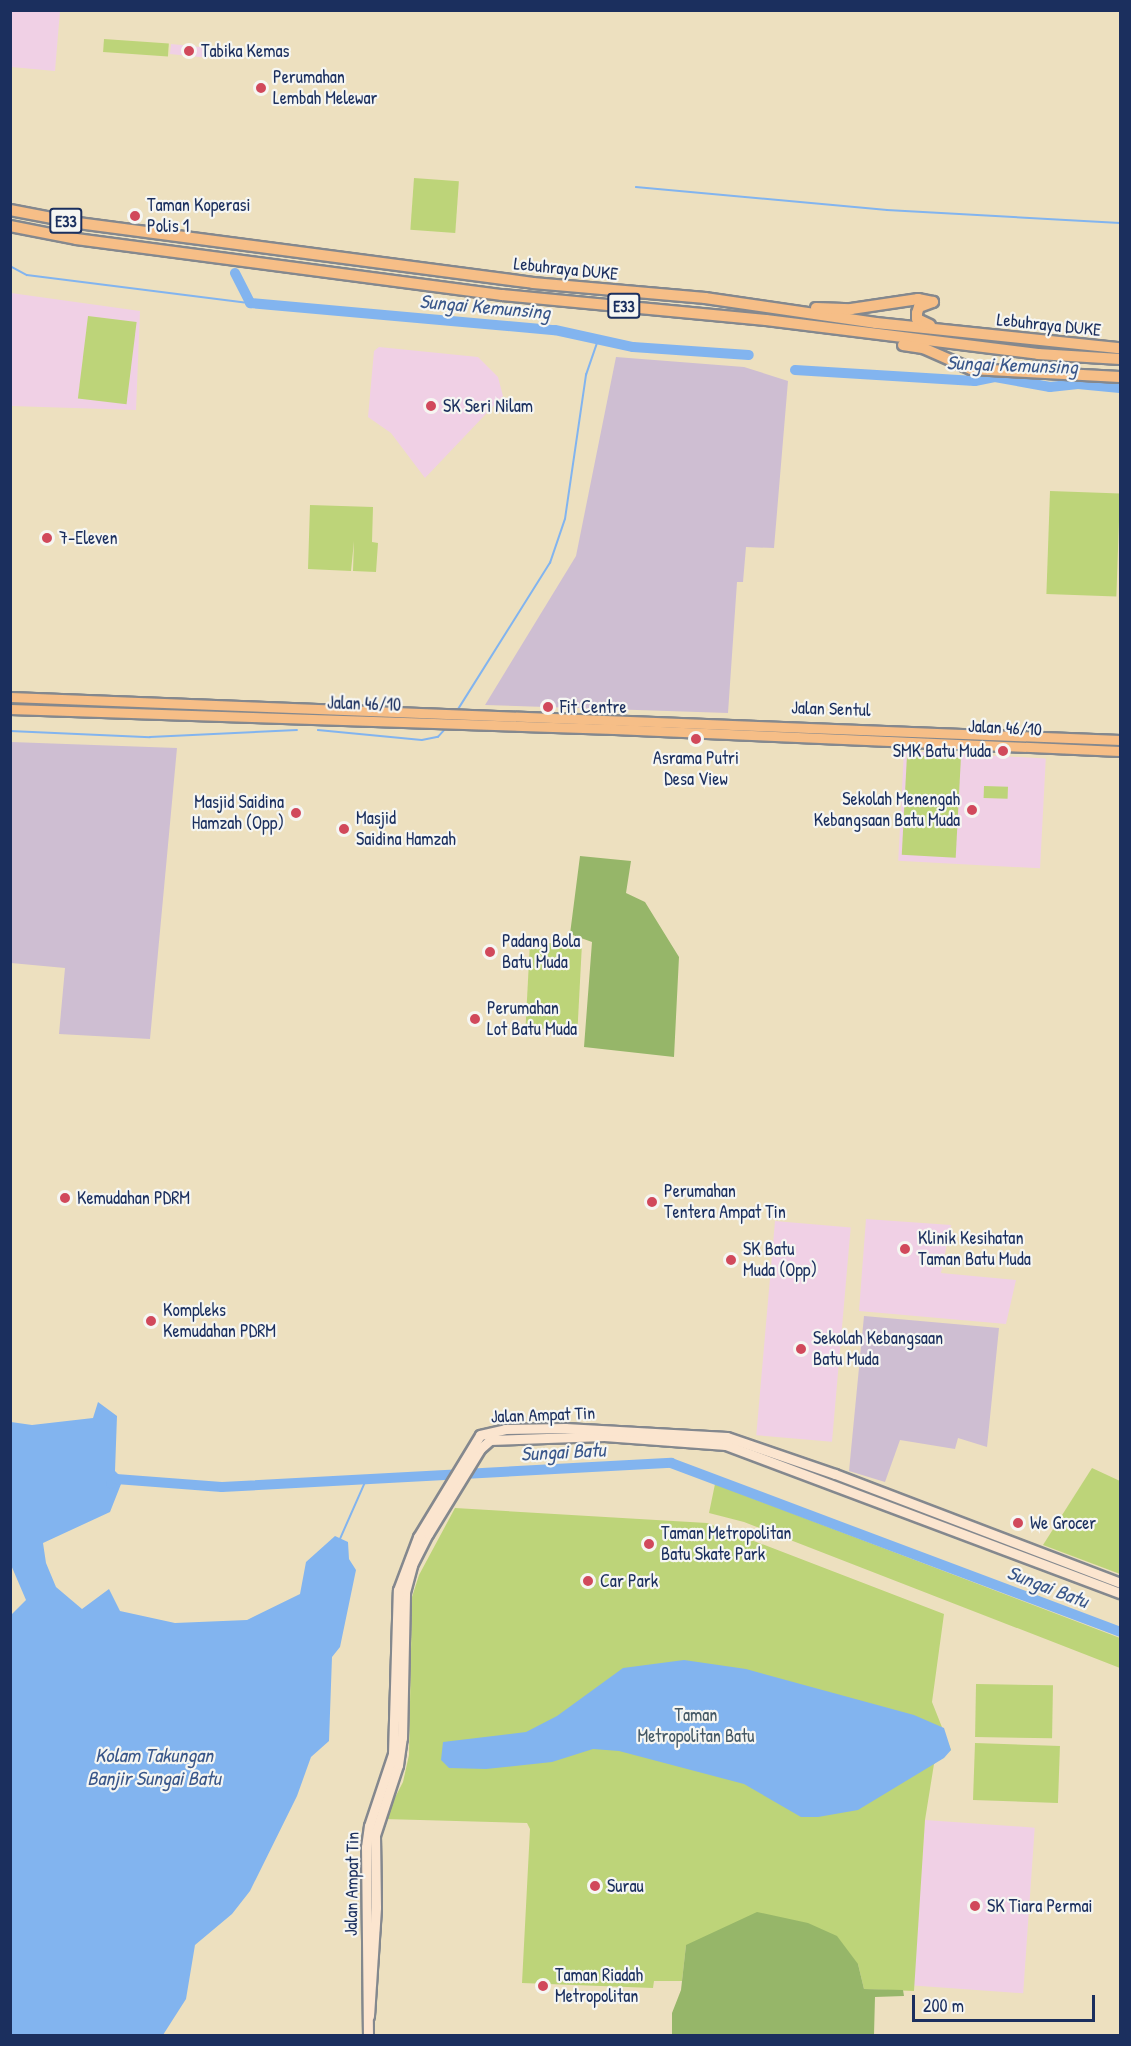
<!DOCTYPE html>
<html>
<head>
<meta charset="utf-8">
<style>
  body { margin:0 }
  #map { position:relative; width:1131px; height:2046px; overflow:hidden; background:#ede0bf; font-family:"Patrick Hand",sans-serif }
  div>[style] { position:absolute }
  .built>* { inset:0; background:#f0d0e5; transform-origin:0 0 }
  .industrial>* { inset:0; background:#cebed2 }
  .green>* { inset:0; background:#bdd479; transform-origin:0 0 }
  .forest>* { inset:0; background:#96b669 }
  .water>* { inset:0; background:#82b4ef }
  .stream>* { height:1.5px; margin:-0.75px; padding:0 0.75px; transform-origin:0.75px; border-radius:0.75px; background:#82b4ef }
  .river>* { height:10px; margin:-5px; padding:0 5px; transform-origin:5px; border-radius:5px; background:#82b4ef }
  .roads { filter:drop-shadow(2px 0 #84888e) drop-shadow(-2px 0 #84888e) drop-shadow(0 2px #84888e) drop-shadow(0 -2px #84888e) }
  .secondary>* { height:9px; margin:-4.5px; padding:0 4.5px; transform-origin:4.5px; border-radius:4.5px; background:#fbe5cf }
  .primary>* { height:9px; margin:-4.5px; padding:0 4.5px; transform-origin:4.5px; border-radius:4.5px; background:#f6be87 }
  .highway>* { height:10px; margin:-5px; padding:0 5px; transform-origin:5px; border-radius:5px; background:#f6be87 }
  .dots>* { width:16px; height:16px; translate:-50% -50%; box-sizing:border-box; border:3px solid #f6f6f2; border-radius:50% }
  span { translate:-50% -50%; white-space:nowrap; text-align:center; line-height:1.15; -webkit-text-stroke:4.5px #f6f6f2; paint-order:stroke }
  .shield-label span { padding:2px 4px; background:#f6f6f2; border:2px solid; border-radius:4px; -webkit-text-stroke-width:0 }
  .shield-label { font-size:16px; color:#1b2f5e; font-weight:700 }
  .poi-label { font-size:18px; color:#1b2f5e }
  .left { translate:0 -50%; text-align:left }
  .right { translate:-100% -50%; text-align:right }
  .street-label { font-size:18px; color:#1b2f5e }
  .park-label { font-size:18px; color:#445865 }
  .water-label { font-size:20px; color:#3a578a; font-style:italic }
  .frame { position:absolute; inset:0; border:12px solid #1b2f5e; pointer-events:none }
  .scale { position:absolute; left:912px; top:1995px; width:183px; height:27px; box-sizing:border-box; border:3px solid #1b2f5e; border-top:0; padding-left:8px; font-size:18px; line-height:21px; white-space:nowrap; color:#1b2f5e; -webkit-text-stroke:4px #f6f6f2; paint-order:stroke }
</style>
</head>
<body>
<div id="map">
  <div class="built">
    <i style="clip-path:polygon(10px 11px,60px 11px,55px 71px,11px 67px)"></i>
    <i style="left:171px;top:44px;width:37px;height:10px;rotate:6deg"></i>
    <i style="clip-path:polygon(11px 293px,140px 311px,136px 410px,11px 406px)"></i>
    <i style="clip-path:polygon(379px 347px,478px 357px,498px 377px,503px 396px,425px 478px,391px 433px,368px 417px,374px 351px)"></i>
    <i style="left:904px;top:751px;width:142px;height:110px;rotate:3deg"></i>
    <i style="clip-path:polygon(866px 1219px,951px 1225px,941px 1273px,1016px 1280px,1006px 1324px,859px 1311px)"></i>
    <i style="left:775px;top:1221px;width:76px;height:215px;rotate:5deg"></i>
    <i style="left:925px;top:1820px;width:110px;height:166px;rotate:4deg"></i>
  </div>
  <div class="industrial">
    <i style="clip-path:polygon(616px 357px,744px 367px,788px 381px,774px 548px,746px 547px,743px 582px,737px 582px,728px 713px,485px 705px,576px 556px)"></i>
    <i style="clip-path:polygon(11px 742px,177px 748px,150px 1039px,59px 1034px,65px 968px,11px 963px)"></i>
    <i style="clip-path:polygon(864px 1316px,999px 1328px,987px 1447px,958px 1438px,955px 1449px,900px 1440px,885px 1482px,849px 1471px)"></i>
  </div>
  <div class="green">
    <i style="left:104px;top:39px;width:65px;height:13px;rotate:4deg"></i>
    <i style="left:414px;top:178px;width:45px;height:52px;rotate:4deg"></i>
    <i style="left:88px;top:316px;width:49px;height:83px;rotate:7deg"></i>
    <i style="left:1050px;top:491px;width:70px;height:103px;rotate:2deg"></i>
    <i style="clip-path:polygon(310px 505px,373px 507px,372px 542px,378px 543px,376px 572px,353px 571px,354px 541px,351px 571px,308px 569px)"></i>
    <i style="left:907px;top:755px;width:54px;height:100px;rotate:3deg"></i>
    <i style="left:984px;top:786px;width:24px;height:12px;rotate:2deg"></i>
    <i style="left:530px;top:942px;width:52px;height:86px;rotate:3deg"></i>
    <i style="clip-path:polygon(1092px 1468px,1120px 1481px,1120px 1574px,1043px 1545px)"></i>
    <i style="clip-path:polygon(715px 1484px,1120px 1638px,1120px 1668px,744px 1522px,709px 1513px)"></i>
    <i style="clip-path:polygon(455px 1508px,707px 1523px,944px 1614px,932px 1702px,951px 1750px,934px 1764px,925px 1820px,914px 1991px,864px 1989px,858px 1964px,686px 1945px,682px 1981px,654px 1981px,653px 1988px,522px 1983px,530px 1829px,527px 1823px,384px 1819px,403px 1782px,409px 1755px,412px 1597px,419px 1575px)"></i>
    <i style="left:976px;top:1684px;width:77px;height:53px;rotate:1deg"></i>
    <i style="left:975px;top:1743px;width:85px;height:57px;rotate:2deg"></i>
  </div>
  <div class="forest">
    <i style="clip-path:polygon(580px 856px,631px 861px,626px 893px,645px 902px,679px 957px,674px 1057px,584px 1047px,592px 942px,570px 934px)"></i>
    <i style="clip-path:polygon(757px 1912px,808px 1923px,837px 1936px,858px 1964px,864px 1989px,903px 1990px,904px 1996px,875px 1997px,874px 2035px,672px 2035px,672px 2013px,681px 1990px,686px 1945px)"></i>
  </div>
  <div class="water">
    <i style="clip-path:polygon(98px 1402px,117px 1416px,115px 1471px,123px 1479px,110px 1512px,43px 1543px,46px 1563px,56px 1587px,82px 1609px,109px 1589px,120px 1611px,175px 1623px,247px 1620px,300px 1594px,306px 1562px,335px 1536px,348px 1542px,349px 1559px,356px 1570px,340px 1647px,332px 1657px,329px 1741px,311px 1757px,297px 1796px,250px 1891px,232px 1914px,195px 1945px,186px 1999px,163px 2035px,11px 2035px,10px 1616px,26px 1600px,11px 1565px,11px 1422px,32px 1425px,93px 1418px)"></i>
    <i style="clip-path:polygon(684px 1660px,746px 1669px,914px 1715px,944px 1728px,951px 1750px,944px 1758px,858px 1810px,818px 1817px,801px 1817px,744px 1784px,619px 1751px,593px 1749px,552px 1762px,486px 1769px,449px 1768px,441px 1760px,443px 1742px,526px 1732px,557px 1716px,623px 1668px)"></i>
  </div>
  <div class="stream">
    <i style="left:636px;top:187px;width:252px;rotate:5.2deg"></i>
    <i style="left:887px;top:210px;width:233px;rotate:3.2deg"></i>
    <i style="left:10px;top:266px;width:19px;rotate:28deg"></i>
    <i style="left:27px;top:275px;width:225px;rotate:7.2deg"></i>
    <i style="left:457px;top:711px;width:175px;rotate:-57.9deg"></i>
    <i style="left:550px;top:563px;width:46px;rotate:-71.2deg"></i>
    <i style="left:565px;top:519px;width:146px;rotate:-81.7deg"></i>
    <i style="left:586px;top:375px;width:36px;rotate:-71deg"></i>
    <i style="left:318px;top:730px;width:104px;rotate:5.5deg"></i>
    <i style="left:422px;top:740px;width:16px;rotate:-11deg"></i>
    <i style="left:438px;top:737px;width:13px;rotate:-48deg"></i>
    <i style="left:10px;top:731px;width:140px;rotate:2.5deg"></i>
    <i style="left:150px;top:737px;width:147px;rotate:-2.7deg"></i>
    <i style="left:340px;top:1539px;width:64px;rotate:-66.2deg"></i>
  </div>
  <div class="river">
    <i style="left:235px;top:273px;width:34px;rotate:63deg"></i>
    <i style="left:250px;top:303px;width:306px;rotate:5.1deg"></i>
    <i style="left:555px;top:330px;width:80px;rotate:12.3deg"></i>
    <i style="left:633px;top:347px;width:116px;rotate:3.9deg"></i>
    <i style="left:795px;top:370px;width:180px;rotate:3.5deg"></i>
    <i style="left:975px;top:381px;width:20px;rotate:-11deg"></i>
    <i style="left:995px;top:377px;width:56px;rotate:10.3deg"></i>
    <i style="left:1050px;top:387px;width:28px;rotate:-6deg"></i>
    <i style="left:1078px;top:384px;width:42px;rotate:5.4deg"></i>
    <i style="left:111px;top:1484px;width:7px;rotate:-45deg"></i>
    <i style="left:116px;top:1479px;width:106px;rotate:4.3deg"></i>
    <i style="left:222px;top:1487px;width:450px;rotate:-3.1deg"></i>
    <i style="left:671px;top:1463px;width:480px;rotate:20.6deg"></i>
  </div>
  <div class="roads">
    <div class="secondary">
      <i style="left:369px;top:2016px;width:109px;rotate:-86.3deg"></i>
      <i style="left:376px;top:1907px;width:72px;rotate:-90.8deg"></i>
      <i style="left:375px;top:1835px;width:74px;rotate:-71.8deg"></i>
      <i style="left:398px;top:1765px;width:27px;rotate:-82deg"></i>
      <i style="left:402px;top:1738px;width:146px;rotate:-88.8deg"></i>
      <i style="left:405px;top:1592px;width:28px;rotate:-75deg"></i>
      <i style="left:412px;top:1565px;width:35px;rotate:-63deg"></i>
      <i style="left:428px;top:1534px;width:100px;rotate:-58.5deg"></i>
      <i style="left:480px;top:1449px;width:13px;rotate:-42deg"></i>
      <i style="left:490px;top:1440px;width:114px;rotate:-2deg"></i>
      <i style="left:604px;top:1436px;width:122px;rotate:4.2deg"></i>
      <i style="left:726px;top:1445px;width:421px;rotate:20.6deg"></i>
      <i style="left:368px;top:2036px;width:189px;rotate:-90.6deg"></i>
      <i style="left:366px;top:1847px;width:21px;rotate:-82deg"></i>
      <i style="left:369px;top:1826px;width:76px;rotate:-71.6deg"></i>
      <i style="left:393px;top:1754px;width:164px;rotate:-88.3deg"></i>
      <i style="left:398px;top:1590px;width:57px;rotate:-69.3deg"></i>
      <i style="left:418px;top:1537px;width:119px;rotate:-58.7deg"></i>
      <i style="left:480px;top:1435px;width:26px;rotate:-13deg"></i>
      <i style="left:505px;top:1429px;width:60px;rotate:-1deg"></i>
      <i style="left:565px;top:1428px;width:162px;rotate:3.2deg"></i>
      <i style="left:727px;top:1437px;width:114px;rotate:18.9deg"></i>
      <i style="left:835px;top:1474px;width:305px;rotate:20.9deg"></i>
    </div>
    <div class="primary">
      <i style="left:10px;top:697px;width:1111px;rotate:2.22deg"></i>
      <i style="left:10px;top:709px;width:604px;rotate:1.9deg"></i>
      <i style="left:614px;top:729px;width:506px;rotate:2.49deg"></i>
    </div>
    <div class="highway">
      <i style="left:10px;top:210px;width:69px;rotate:10.8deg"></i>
      <i style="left:78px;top:223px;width:459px;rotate:7.5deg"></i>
      <i style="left:533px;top:283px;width:173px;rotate:5deg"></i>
      <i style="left:705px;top:298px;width:173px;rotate:8.3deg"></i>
      <i style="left:876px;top:323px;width:245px;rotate:5.9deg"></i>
      <i style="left:10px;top:226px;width:67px;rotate:11.1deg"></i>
      <i style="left:76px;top:239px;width:430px;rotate:7.5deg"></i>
      <i style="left:502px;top:295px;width:265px;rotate:5.4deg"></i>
      <i style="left:766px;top:320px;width:274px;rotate:7.1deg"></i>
      <i style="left:1038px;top:354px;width:82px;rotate:3.5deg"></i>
      <i style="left:816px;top:308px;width:35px;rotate:2deg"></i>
      <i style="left:851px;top:309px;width:68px;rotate:-8.5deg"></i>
      <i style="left:918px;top:299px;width:15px;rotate:11deg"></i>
      <i style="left:930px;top:325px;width:14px;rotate:-155deg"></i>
      <i style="left:917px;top:319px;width:6px;rotate:-90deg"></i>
      <i style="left:917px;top:313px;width:6px;rotate:-72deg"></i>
      <i style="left:919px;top:307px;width:15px;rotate:-20deg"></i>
      <i style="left:903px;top:345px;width:20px;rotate:9deg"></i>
      <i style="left:923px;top:348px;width:52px;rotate:23.6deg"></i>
      <i style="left:971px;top:369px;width:149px;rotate:3.1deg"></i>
    </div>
  </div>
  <div class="dots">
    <i style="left:189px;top:51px;background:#d1495b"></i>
    <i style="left:261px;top:88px;background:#d1495b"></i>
    <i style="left:135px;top:216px;background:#d1495b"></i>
    <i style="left:431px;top:406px;background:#d1495b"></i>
    <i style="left:47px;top:538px;background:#d1495b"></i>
    <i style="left:548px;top:707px;background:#d1495b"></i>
    <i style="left:696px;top:739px;background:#d1495b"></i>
    <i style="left:1003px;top:751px;background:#d1495b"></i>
    <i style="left:972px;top:810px;background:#d1495b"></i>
    <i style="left:296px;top:813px;background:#d1495b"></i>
    <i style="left:344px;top:829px;background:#d1495b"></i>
    <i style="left:490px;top:952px;background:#d1495b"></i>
    <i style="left:475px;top:1019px;background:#d1495b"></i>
    <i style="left:65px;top:1198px;background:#d1495b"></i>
    <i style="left:652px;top:1202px;background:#d1495b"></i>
    <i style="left:905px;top:1249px;background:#d1495b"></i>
    <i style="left:731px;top:1260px;background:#d1495b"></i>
    <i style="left:151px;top:1321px;background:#d1495b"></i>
    <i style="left:801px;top:1349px;background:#d1495b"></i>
    <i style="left:1018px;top:1523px;background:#d1495b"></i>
    <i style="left:649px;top:1544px;background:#d1495b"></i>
    <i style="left:588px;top:1581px;background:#d1495b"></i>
    <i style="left:595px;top:1886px;background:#d1495b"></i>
    <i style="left:975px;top:1906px;background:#d1495b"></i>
    <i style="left:543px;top:1986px;background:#d1495b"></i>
  </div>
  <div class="shield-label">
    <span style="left:66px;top:221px">E33</span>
    <span style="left:624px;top:306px">E33</span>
  </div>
  <div class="poi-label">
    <span class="left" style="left:201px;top:51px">Tabika Kemas</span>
    <span class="left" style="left:273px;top:88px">Perumahan<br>Lembah Melewar</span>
    <span class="left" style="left:147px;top:216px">Taman Koperasi<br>Polis 1</span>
    <span class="left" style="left:443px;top:406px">SK Seri Nilam</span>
    <span class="left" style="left:59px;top:538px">7-Eleven</span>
    <span class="left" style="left:560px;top:707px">Fit Centre</span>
    <span class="right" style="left:991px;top:751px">SMK Batu Muda</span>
    <span style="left:696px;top:769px">Asrama Putri<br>Desa View</span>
    <span class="right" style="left:960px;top:810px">Sekolah Menengah<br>Kebangsaan Batu Muda</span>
    <span class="right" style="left:284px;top:813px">Masjid Saidina<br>Hamzah (Opp)</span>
    <span class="left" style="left:356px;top:829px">Masjid<br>Saidina Hamzah</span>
    <span class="left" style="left:502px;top:952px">Padang Bola<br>Batu Muda</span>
    <span class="left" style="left:487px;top:1019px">Perumahan<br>Lot Batu Muda</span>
    <span class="left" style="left:664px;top:1202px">Perumahan<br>Tentera Ampat Tin</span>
    <span class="left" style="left:77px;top:1198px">Kemudahan PDRM</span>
    <span class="left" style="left:918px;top:1249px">Klinik Kesihatan<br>Taman Batu Muda</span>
    <span class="left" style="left:743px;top:1260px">SK Batu<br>Muda (Opp)</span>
    <span class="left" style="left:163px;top:1321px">Kompleks<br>Kemudahan PDRM</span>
    <span class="left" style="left:813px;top:1349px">Sekolah Kebangsaan<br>Batu Muda</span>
    <span class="left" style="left:1030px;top:1523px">We Grocer</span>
    <span class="left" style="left:661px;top:1544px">Taman Metropolitan<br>Batu Skate Park</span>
    <span class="left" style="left:600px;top:1581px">Car Park</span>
    <span class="left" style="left:607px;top:1886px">Surau</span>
    <span class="left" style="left:987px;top:1906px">SK Tiara Permai</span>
    <span class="left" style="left:555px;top:1986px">Taman Riadah<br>Metropolitan</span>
  </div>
  <div class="street-label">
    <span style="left:566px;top:269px;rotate:6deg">Lebuhraya DUKE</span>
    <span style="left:1049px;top:325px;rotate:6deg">Lebuhraya DUKE</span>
    <span style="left:364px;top:704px;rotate:2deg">Jalan 46/10</span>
    <span style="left:831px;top:709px;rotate:2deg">Jalan Sentul</span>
    <span style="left:1005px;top:728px;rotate:3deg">Jalan 46/10</span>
    <span style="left:543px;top:1415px;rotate:-2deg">Jalan Ampat Tin</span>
    <span style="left:352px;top:1884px;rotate:-89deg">Jalan Ampat Tin</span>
  </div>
  <div class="park-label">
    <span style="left:696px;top:1726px">Taman<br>Metropolitan Batu</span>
  </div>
  <div class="water-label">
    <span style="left:485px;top:306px;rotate:5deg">Sungai Kemunsing</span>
    <span style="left:1012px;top:364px;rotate:2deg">Sungai Kemunsing</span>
    <span style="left:563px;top:1451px;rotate:-3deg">Sungai Batu</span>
    <span style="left:1048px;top:1586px;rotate:21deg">Sungai Batu</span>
    <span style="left:154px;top:1766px">Kolam Takungan<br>Banjir Sungai Batu</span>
  </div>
  <div class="frame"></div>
  <div class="scale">200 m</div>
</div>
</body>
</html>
